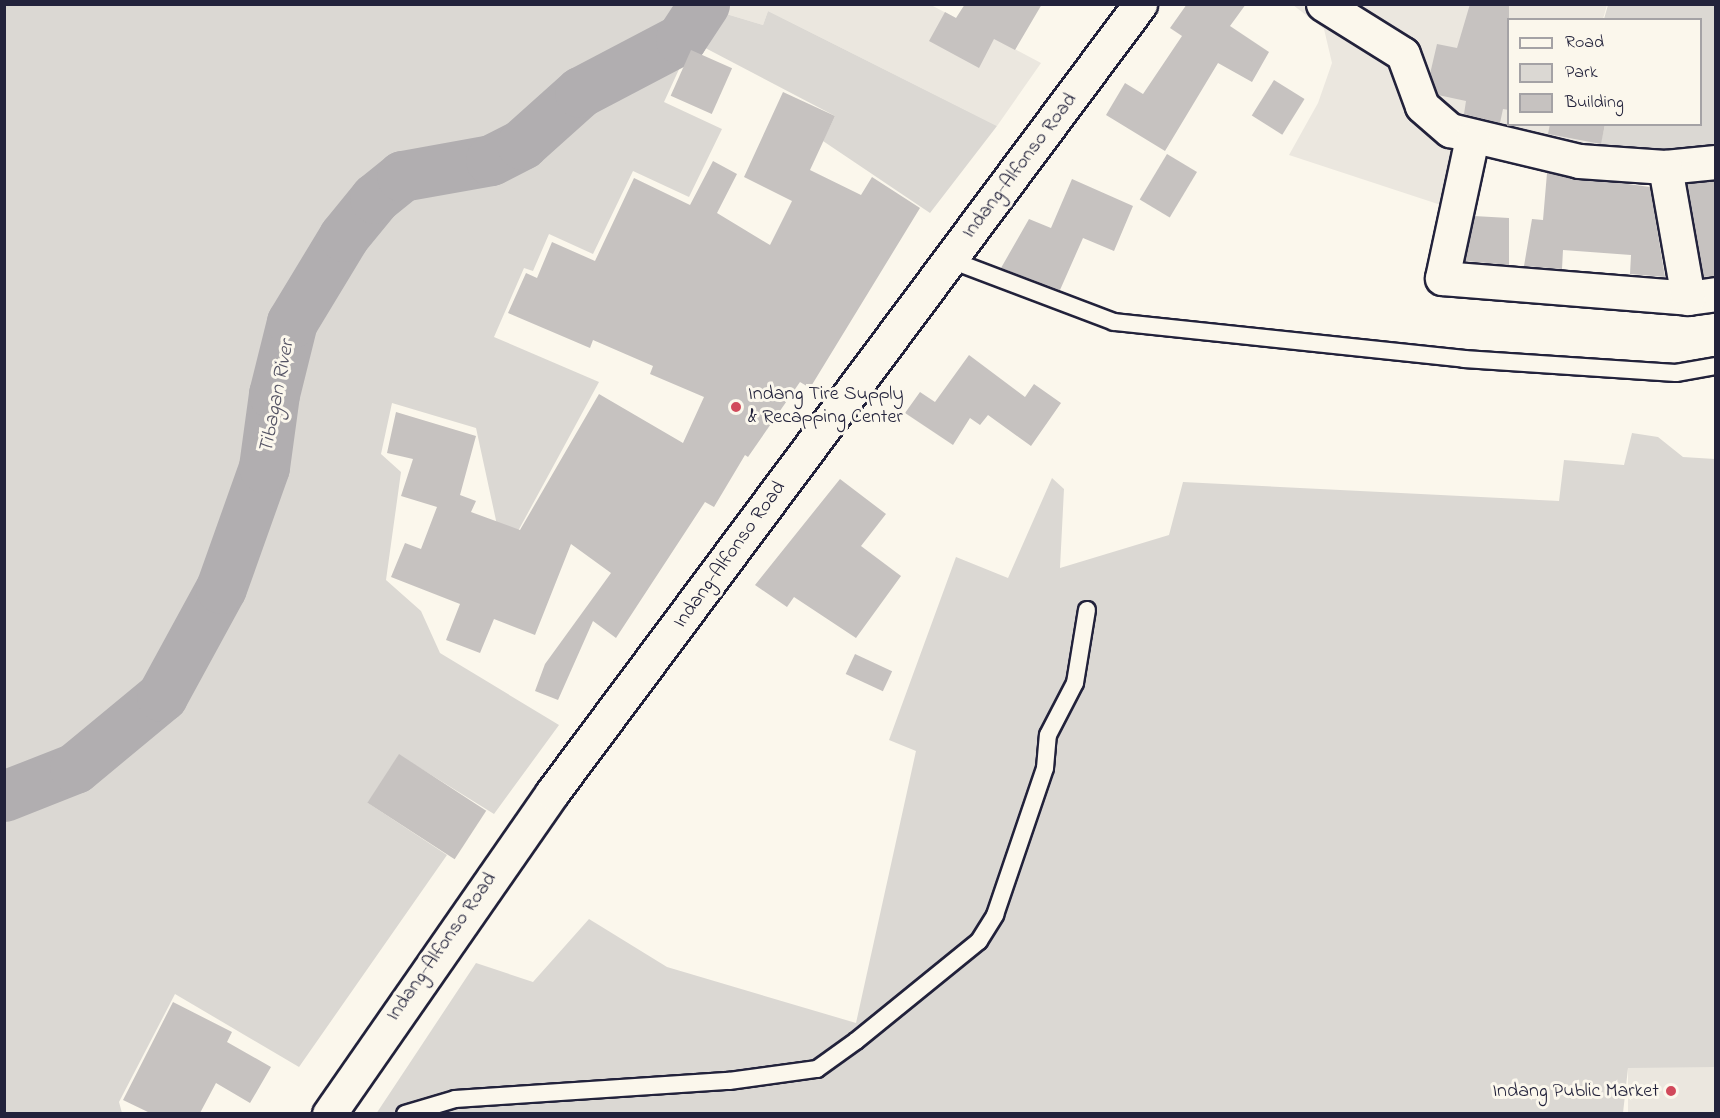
<!DOCTYPE html>
<html>
<head>
<meta charset="utf-8">
<style>
  body { margin:0 }
  #map { position:relative; width:1720px; height:1118px; overflow:hidden; background:#fbf7ec; font-family:"Indie Flower",sans-serif }
  div>[style] { position:absolute }
  .built>* { inset:0; background:#ebe7df; transform-origin:0 0 }
  .green>* { inset:0; background:#dbd8d3 }
  .river>* { height:51px; margin:-25.5px; padding:0 25.5px; transform-origin:25.5px; border-radius:25.5px; background:#b1aeb0 }
  .building>* { inset:0; background:#c6c2c0; transform-origin:0 0 }
  .roads { filter:drop-shadow(2px 0 #22223b) drop-shadow(-2px 0 #22223b) drop-shadow(0 2px #22223b) drop-shadow(0 -2px #22223b) }
  .lane>* { height:16px; margin:-8px; padding:0 8px; transform-origin:8px; border-radius:8px; background:#fbf7ec }
  .street>* { height:33px; margin:-16.5px; padding:0 16.5px; transform-origin:16.5px; border-radius:16.5px; background:#fbf7ec }
  .secondary>* { height:33px; margin:-16.5px; padding:0 16.5px; transform-origin:16.5px; border-radius:16.5px; background:#fbf7ec }
  .dots>* { width:16px; height:16px; translate:-50% -50%; box-sizing:border-box; border:3px solid #fbf7ec; border-radius:50% }
  span { translate:-50% -50%; white-space:nowrap; text-align:center; line-height:1.15; -webkit-text-stroke:6px #fbf7ec; paint-order:stroke }
  .street-label { font-size:20px; color:#22223b }
  .poi-label { font-size:20px; color:#22223b }
  .left { translate:0 -50%; text-align:left }
  .right { translate:-100% -50%; text-align:right }
  .water-label { font-size:21px; color:#545364; font-style:italic }
  .frame { position:absolute; inset:0; border:6px solid #22223b; pointer-events:none }
  .legend { position:absolute; left:1507px; top:18px; width:195px; height:108px; box-sizing:border-box; background:#fbf7ec; border:2px solid #a4a2a5; margin:0; padding:8px 10px; list-style:none; font-size:18px; color:#22223b }
  .legend li { display:flex; align-items:center; gap:12px; height:30px }
  .legend b { width:30px; border:2px solid #a4a2a5 }
</style>
</head>
<body>
<div id="map">
  <div class="built">
    <i style="clip-path:polygon(720px 5px,931px 5px,1041px 63px,997px 126px,768px 11px,763px 25px,723px 13px)"></i>
    <i style="clip-path:polygon(1293px 5px,1607px 5px,1603px 19px,1508px 20px,1508px 124px,1605px 125px,1598px 153px,1462px 125px,1447px 207px,1289px 155px,1318px 103px,1332px 63px,1324px 29px)"></i>
    <i style="left:1715px;top:1067px;width:46px;height:87px;rotate:90deg"></i>
  </div>
  <div class="green">
    <i style="clip-path:polygon(5px 5px,720px 5px,723px 13px,763px 25px,768px 11px,997px 126px,930px 213px,823px 141px,835px 116px,692px 41px,664px 102px,722px 129px,689px 197px,633px 171px,593px 254px,549px 234px,533px 271px,524px 268px,494px 337px,599px 382px,517px 533px,497px 525px,476px 428px,392px 403px,381px 454px,401px 472px,386px 580px,421px 611px,440px 653px,559px 725px,494px 814px,399px 755px,368px 803px,447px 855px,299px 1067px,175px 994px,119px 1102px,122px 1113px,5px 1114px)"></i>
    <i style="clip-path:polygon(1608px 5px,1715px 5px,1715px 147px,1598px 153px,1605px 125px,1700px 124px,1700px 20px,1604px 19px)"></i>
    <i style="clip-path:polygon(1632px 433px,1658px 437px,1683px 457px,1715px 459px,1715px 1067px,1628px 1068px,1623px 1113px,376px 1114px,476px 963px,533px 982px,589px 919px,667px 967px,856px 1023px,916px 751px,889px 740px,956px 557px,1008px 578px,1052px 478px,1064px 489px,1060px 568px,1169px 535px,1183px 482px,1559px 501px,1564px 460px,1624px 465px)"></i>
  </div>
  <div class="river">
    <i style="left:4px;top:796px;width:76px;rotate:-21.5deg"></i>
    <i style="left:75px;top:768px;width:113px;rotate:-39.6deg"></i>
    <i style="left:162px;top:696px;width:123px;rotate:-61.4deg"></i>
    <i style="left:221px;top:588px;width:128px;rotate:-70.4deg"></i>
    <i style="left:264px;top:467px;width:74px;rotate:-82.2deg"></i>
    <i style="left:274px;top:394px;width:74px;rotate:-76deg"></i>
    <i style="left:292px;top:322px;width:100px;rotate:-58.8deg"></i>
    <i style="left:344px;top:236px;width:49px;rotate:-50.8deg"></i>
    <i style="left:375px;top:198px;width:35px;rotate:-39deg"></i>
    <i style="left:402px;top:176px;width:90px;rotate:-10.2deg"></i>
    <i style="left:491px;top:160px;width:35px;rotate:-27deg"></i>
    <i style="left:522px;top:144px;width:78px;rotate:-41.9deg"></i>
    <i style="left:580px;top:92px;width:114px;rotate:-27.7deg"></i>
    <i style="left:681px;top:39px;width:42px;rotate:-56.7deg"></i>
  </div>
  <div class="building">
    <i style="clip-path:polygon(965px 4px,1042px 4px,1015px 50px,994px 39px,979px 68px,929px 41px,945px 12px,956px 18px)"></i>
    <i style="clip-path:polygon(1187px 4px,1246px 4px,1230px 26px,1269px 52px,1252px 82px,1218px 63px,1165px 151px,1106px 115px,1125px 83px,1143px 94px,1182px 36px,1170px 28px)"></i>
    <i style="clip-path:polygon(1470px 4px,1509px 4px,1509px 110px,1503px 109px,1500px 123px,1464px 114px,1466px 101px,1438px 95px,1430px 74px,1437px 44px,1457px 48px)"></i>
    <i style="left:691px;top:50px;width:45px;height:50px;rotate:24deg"></i>
    <i style="left:1274px;top:80px;width:36px;height:42px;rotate:32deg"></i>
    <i style="clip-path:polygon(783px 92px,835px 116px,810px 170px,861px 195px,872px 177px,920px 208px,810px 388px,800px 382px,748px 457px,745px 455px,714px 507px,705px 502px,616px 638px,593px 621px,558px 700px,535px 691px,545px 664px,611px 573px,571px 544px,535px 635px,494px 619px,480px 653px,446px 640px,460px 604px,391px 577px,405px 543px,421px 549px,437px 507px,401px 496px,413px 459px,387px 453px,396px 412px,476px 436px,460px 495px,476px 501px,471px 512px,520px 530px,599px 394px,683px 443px,704px 397px,650px 374px,653px 366px,593px 340px,590px 348px,508px 313px,526px 273px,537px 278px,552px 242px,595px 261px,634px 178px,690px 205px,713px 161px,737px 174px,717px 213px,770px 245px,792px 201px,744px 177px)"></i>
    <i style="clip-path:polygon(1550px 124px,1605px 124px,1601px 144px,1548px 134px)"></i>
    <i style="left:1167px;top:154px;width:35px;height:53px;rotate:31deg"></i>
    <i style="clip-path:polygon(1547px 173px,1650px 187px,1665px 277px,1630px 274px,1631px 255px,1563px 250px,1562px 269px,1524px 266px,1532px 219px,1543px 220px)"></i>
    <i style="clip-path:polygon(1072px 179px,1133px 206px,1114px 251px,1083px 238px,1060px 290px,1001px 268px,1029px 219px,1051px 228px)"></i>
    <i style="clip-path:polygon(1716px 181px,1716px 276px,1703px 277px,1687px 184px)"></i>
    <i style="clip-path:polygon(1474px 216px,1509px 218px,1509px 265px,1465px 261px)"></i>
    <i style="clip-path:polygon(969px 355px,1025px 397px,1034px 384px,1061px 403px,1031px 446px,988px 415px,980px 425px,970px 418px,953px 445px,905px 413px,920px 392px,935px 402px)"></i>
    <i style="clip-path:polygon(840px 479px,886px 514px,861px 546px,901px 576px,856px 638px,794px 597px,787px 607px,755px 585px)"></i>
    <i style="left:855px;top:654px;width:41px;height:22px;rotate:25deg"></i>
    <i style="left:399px;top:754px;width:104px;height:58px;rotate:33deg"></i>
    <i style="clip-path:polygon(173px 1002px,232px 1032px,227px 1042px,271px 1067px,250px 1103px,216px 1083px,200px 1113px,150px 1113px,123px 1100px)"></i>
  </div>
  <div class="roads">
    <div class="lane">
      <i style="left:951px;top:260px;width:174px;rotate:20.8deg"></i>
      <i style="left:1114px;top:322px;width:352px;rotate:6deg"></i>
      <i style="left:1464px;top:359px;width:212px;rotate:3.8deg"></i>
      <i style="left:1676px;top:373px;width:41px;rotate:-9.9deg"></i>
      <i style="left:405px;top:1114px;width:52px;rotate:-16.7deg"></i>
      <i style="left:455px;top:1099px;width:275px;rotate:-3.8deg"></i>
      <i style="left:729px;top:1081px;width:89px;rotate:-7.8deg"></i>
      <i style="left:817px;top:1069px;width:48px;rotate:-35.7deg"></i>
      <i style="left:856px;top:1041px;width:159px;rotate:-39.1deg"></i>
      <i style="left:979px;top:941px;width:31px;rotate:-58deg"></i>
      <i style="left:995px;top:915px;width:155px;rotate:-71.2deg"></i>
      <i style="left:1045px;top:768px;width:33px;rotate:-85deg"></i>
      <i style="left:1048px;top:735px;width:59px;rotate:-62.6deg"></i>
      <i style="left:1075px;top:683px;width:74px;rotate:-80.7deg"></i>
    </div>
    <div class="street">
      <i style="left:1323px;top:4px;width:94px;rotate:32deg"></i>
      <i style="left:1403px;top:54px;width:55px;rotate:69.9deg"></i>
      <i style="left:1422px;top:106px;width:37px;rotate:41deg"></i>
      <i style="left:1450px;top:130px;width:133px;rotate:13.5deg"></i>
      <i style="left:1579px;top:161px;width:86px;rotate:4deg"></i>
      <i style="left:1665px;top:167px;width:51px;rotate:-5.6deg"></i>
      <i style="left:1472px;top:138px;width:143px;rotate:102.1deg"></i>
      <i style="left:1442px;top:278px;width:247px;rotate:4.6deg"></i>
      <i style="left:1688px;top:298px;width:28px;rotate:-8deg"></i>
      <i style="left:1665px;top:167px;width:133px;rotate:80deg"></i>
    </div>
    <div class="secondary">
      <i style="left:329px;top:1114px;width:391px;rotate:-55.2deg"></i>
      <i style="left:552px;top:793px;width:984px;rotate:-53.3deg"></i>
    </div>
  </div>
  <div class="dots">
    <i style="left:736px;top:407px;background:#d1495b"></i>
    <i style="left:1671px;top:1091px;background:#d1495b"></i>
  </div>
  <div class="street-label">
    <span style="left:1020px;top:166px;rotate:-53deg">Indang-Alfonso Road</span>
    <span style="left:730px;top:555px;rotate:-54deg">Indang-Alfonso Road</span>
    <span style="left:442px;top:947px;rotate:-55deg">Indang-Alfonso Road</span>
  </div>
  <div class="poi-label">
    <span class="left" style="left:748px;top:406px">Indang Tire Supply<br>&amp; Recapping Center</span>
    <span class="right" style="left:1659px;top:1091px">Indang Public Market</span>
  </div>
  <div class="water-label">
    <span style="left:277px;top:397px;rotate:-79deg">Tibagan River</span>
  </div>
  <div class="frame"></div>
  <ul class="legend">
  <li><b style="height:8px;background:#fbf7ec"></b>Road</li>
  <li><b style="height:16px;background:#dbd8d3"></b>Park</li>
  <li><b style="height:16px;background:#c6c2c0"></b>Building</li>
  </ul>
</div>
</body>
</html>
